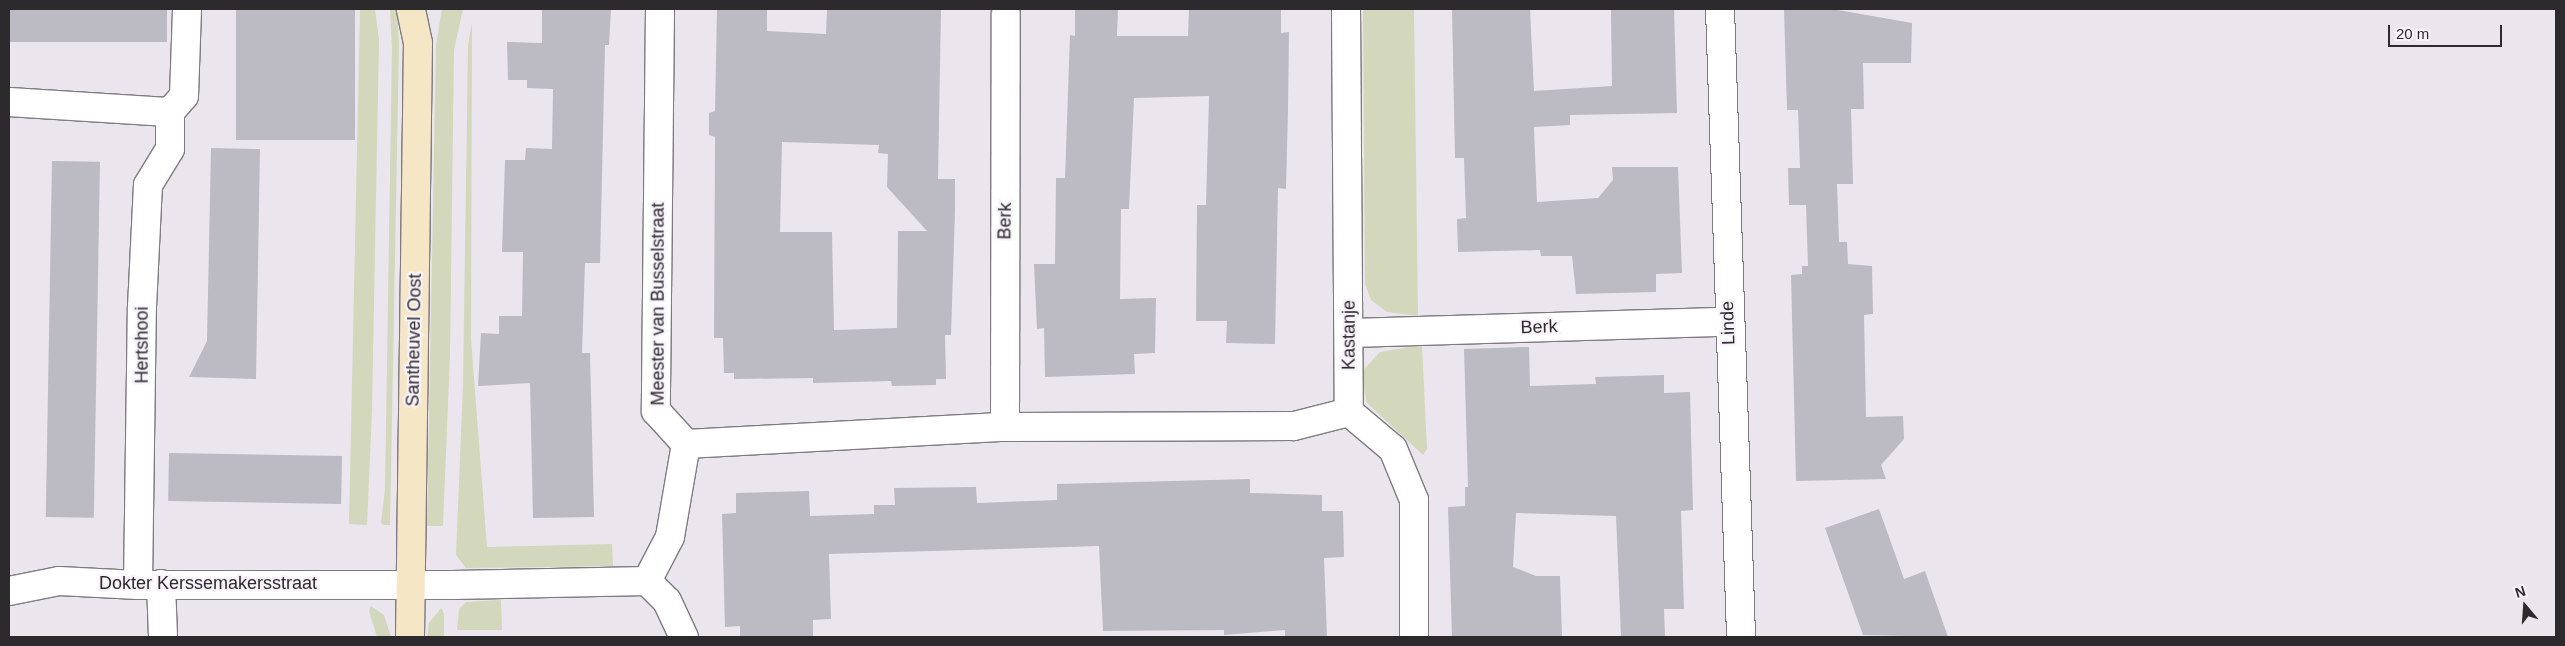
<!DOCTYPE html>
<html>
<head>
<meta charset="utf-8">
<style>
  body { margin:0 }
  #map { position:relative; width:2565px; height:646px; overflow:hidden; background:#ebe6ed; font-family:Helvetica,sans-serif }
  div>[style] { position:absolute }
  .green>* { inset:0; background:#d3d7bb }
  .building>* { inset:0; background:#bcbac2; transform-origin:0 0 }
  .roads { filter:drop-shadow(1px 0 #7f7b81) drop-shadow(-1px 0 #7f7b81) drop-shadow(0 1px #7f7b81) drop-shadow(0 -1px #7f7b81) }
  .street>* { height:28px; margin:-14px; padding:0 14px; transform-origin:14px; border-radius:14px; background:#fff }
  .secondary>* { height:28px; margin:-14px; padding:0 14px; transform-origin:14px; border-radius:14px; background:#f5e6c5 }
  span { translate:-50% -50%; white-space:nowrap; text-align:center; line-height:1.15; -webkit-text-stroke:4.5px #f8f3fa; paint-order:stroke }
  .street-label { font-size:18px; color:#2c2a2d }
  .frame { position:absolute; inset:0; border:10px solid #2c2a2d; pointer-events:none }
  .north { position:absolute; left:2500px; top:581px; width:50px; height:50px; -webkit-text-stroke:4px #f8f3fa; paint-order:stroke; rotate:342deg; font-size:14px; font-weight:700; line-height:20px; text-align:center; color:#2c2a2d }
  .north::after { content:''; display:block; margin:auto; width:18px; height:22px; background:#2c2a2d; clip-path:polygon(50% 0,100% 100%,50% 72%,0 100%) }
  .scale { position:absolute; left:2388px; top:25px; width:114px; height:22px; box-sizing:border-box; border:2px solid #2c2a2d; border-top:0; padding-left:6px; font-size:15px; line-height:18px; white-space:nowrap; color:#2c2a2d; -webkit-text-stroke:4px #f8f3fa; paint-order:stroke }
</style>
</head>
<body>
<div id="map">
  <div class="green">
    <i style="clip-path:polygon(360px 9px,375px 9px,379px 40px,372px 410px,367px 525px,349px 524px)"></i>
    <i style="clip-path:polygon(390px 9px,397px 9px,399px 44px,390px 525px,384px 525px,381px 523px,385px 489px,392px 47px)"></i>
    <i style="clip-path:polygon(442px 9px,463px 9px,454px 50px,450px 355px,443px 526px,427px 526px,436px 45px)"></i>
    <i style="clip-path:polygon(1363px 9px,1414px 9px,1418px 316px,1387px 312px,1371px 300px,1365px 284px)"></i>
    <i style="clip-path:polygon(472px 22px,471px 339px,487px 547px,612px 544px,613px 566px,466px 568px,456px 555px,463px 385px,468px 45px)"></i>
    <i style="clip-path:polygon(1422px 345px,1427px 449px,1423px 455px,1367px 403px,1363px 386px,1363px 370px,1380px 352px)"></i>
    <i style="clip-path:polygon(501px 600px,502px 630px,457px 630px,459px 609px,466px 602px)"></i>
    <i style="clip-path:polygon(371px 606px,384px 615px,391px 637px,377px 637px,369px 611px)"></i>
    <i style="clip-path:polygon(441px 608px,444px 613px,444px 637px,427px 637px,429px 623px)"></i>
  </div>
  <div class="building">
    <i style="left:9px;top:9px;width:158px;height:33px"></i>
    <i style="left:236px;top:9px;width:119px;height:131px"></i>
    <i style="clip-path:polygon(542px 9px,611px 9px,609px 45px,605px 45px,600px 263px,585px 263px,582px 353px,590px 353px,594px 517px,533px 518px,530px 383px,478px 386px,481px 333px,499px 334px,499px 316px,522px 316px,523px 252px,502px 252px,505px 160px,525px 160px,526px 148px,552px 149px,553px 89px,527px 88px,527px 80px,508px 80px,507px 42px,542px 43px)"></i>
    <i style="clip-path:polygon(evenodd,717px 9px,767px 9px,767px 31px,826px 34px,827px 9px,941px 9px,938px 179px,955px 179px,955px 211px,951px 335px,945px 335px,946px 379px,936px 379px,936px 385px,892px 386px,891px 381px,813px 383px,813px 378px,734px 379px,734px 373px,724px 373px,723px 338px,714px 338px,715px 137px,709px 135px,709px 113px,715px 111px,717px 9px,782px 142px,879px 145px,878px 153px,888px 154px,887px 187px,927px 231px,898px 231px,897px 328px,834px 330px,832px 232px,780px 232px,782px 142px)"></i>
    <i style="clip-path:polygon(1075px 9px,1118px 9px,1117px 36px,1188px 36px,1189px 9px,1281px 9px,1281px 33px,1289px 32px,1288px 109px,1286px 189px,1278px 188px,1275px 344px,1226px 343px,1227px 321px,1196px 321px,1197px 205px,1206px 205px,1209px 96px,1134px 98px,1129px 209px,1121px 209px,1120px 299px,1156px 298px,1155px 353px,1134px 354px,1135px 374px,1045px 377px,1044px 328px,1037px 329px,1034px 264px,1055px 264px,1056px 178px,1065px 178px,1070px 35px,1075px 36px)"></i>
    <i style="clip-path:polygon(1452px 9px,1530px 9px,1534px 91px,1612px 86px,1611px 9px,1674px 9px,1677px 113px,1570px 115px,1570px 125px,1534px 127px,1535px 155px,1537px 202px,1598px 198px,1613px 180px,1612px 167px,1678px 167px,1682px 273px,1656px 274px,1656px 292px,1576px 294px,1572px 256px,1541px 256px,1540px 250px,1458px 252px,1457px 219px,1466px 218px,1464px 158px,1455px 158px)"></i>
    <i style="clip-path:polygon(1784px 9px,1832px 9px,1912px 23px,1911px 63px,1863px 63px,1864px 109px,1851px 109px,1853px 184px,1837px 184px,1839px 242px,1847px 242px,1848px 264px,1872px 266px,1873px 314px,1864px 315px,1866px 417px,1903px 416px,1904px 439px,1881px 465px,1886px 479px,1796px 481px,1791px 275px,1802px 274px,1802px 266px,1808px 266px,1806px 205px,1789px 205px,1788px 168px,1800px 168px,1798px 110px,1787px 110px)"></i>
    <i style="clip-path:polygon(211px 148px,260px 149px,256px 379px,189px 377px,207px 341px)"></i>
    <i style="left:52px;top:161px;width:48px;height:356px;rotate:1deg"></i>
    <i style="clip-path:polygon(1529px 347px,1530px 386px,1596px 384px,1595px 377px,1664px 375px,1664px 393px,1690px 392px,1693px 510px,1681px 511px,1684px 609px,1664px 609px,1665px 637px,1621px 637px,1616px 516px,1516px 513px,1513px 567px,1536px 576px,1560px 576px,1562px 637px,1452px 637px,1448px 507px,1465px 506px,1465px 487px,1468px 487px,1464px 349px)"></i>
    <i style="left:169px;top:453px;width:173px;height:48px;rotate:1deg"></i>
    <i style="clip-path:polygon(1250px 479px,1250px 493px,1322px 495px,1322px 511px,1343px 511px,1344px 557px,1324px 558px,1327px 637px,1285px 637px,1285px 630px,1224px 635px,1224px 630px,1103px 631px,1099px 546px,829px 554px,831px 619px,813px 620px,813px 637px,740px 637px,740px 626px,725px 627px,722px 514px,736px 513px,736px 493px,809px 491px,810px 516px,874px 514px,874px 505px,895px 505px,894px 488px,976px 487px,977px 503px,1057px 500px,1057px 484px)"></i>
    <i style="clip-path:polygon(1879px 509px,1904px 579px,1925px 571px,1948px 637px,1863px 635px,1825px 528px)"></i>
  </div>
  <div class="roads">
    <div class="street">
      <i style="left:660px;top:9px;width:402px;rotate:90.6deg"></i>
      <i style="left:656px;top:411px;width:45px;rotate:47.7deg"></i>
      <i style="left:686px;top:444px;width:94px;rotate:99.8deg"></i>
      <i style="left:670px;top:537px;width:50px;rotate:117.6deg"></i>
      <i style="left:647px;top:581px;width:28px;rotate:45deg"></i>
      <i style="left:667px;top:601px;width:40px;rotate:65deg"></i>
      <i style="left:1346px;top:9px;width:403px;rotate:89.6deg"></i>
      <i style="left:1349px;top:412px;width:57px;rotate:40.1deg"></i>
      <i style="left:1393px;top:449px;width:55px;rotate:67.6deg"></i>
      <i style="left:1414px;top:500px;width:137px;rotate:90deg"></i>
      <i style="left:1720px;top:9px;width:628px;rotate:88.08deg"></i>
      <i style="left:9px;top:102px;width:161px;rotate:3.6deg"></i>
      <i style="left:1349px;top:333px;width:379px;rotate:-1.7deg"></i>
      <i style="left:1005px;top:427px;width:413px;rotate:-89.9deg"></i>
      <i style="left:686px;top:444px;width:319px;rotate:-3.1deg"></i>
      <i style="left:1005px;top:427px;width:289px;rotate:-0.2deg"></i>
      <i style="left:1294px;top:426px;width:57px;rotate:-14.3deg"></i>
      <i style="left:161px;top:584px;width:53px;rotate:87.8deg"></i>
      <i style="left:138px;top:585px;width:278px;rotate:-89.2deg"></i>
      <i style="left:142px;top:307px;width:122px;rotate:-87.2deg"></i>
      <i style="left:148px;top:185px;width:42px;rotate:-58.6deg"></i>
      <i style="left:170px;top:149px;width:37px;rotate:-90deg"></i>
      <i style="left:170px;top:112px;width:21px;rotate:-49deg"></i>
      <i style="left:184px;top:96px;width:87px;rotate:-88deg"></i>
      <i style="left:9px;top:591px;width:51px;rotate:-11.3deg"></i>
      <i style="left:59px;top:581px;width:79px;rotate:2.9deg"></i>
      <i style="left:138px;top:585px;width:315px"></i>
      <i style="left:453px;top:585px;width:194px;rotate:-1.2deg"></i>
    </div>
    <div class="secondary">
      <i style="left:410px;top:637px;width:594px;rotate:-89.23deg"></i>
      <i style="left:418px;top:43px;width:35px;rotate:-102deg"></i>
    </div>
  </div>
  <div class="street-label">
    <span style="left:1005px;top:221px;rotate:-89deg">Berk</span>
    <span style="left:658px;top:304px;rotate:-90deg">Meester van Busselstraat</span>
    <span style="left:1728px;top:323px;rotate:-92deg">Linde</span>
    <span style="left:1539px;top:327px;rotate:-2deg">Berk</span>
    <span style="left:1349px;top:335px;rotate:-90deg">Kastanje</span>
    <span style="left:414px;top:340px;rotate:-89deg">Santheuvel Oost</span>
    <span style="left:142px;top:345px;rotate:-90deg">Hertshooi</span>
    <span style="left:208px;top:583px">Dokter Kerssemakersstraat</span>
  </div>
  <div class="frame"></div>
  <div class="north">N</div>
  <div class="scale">20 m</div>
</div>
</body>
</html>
